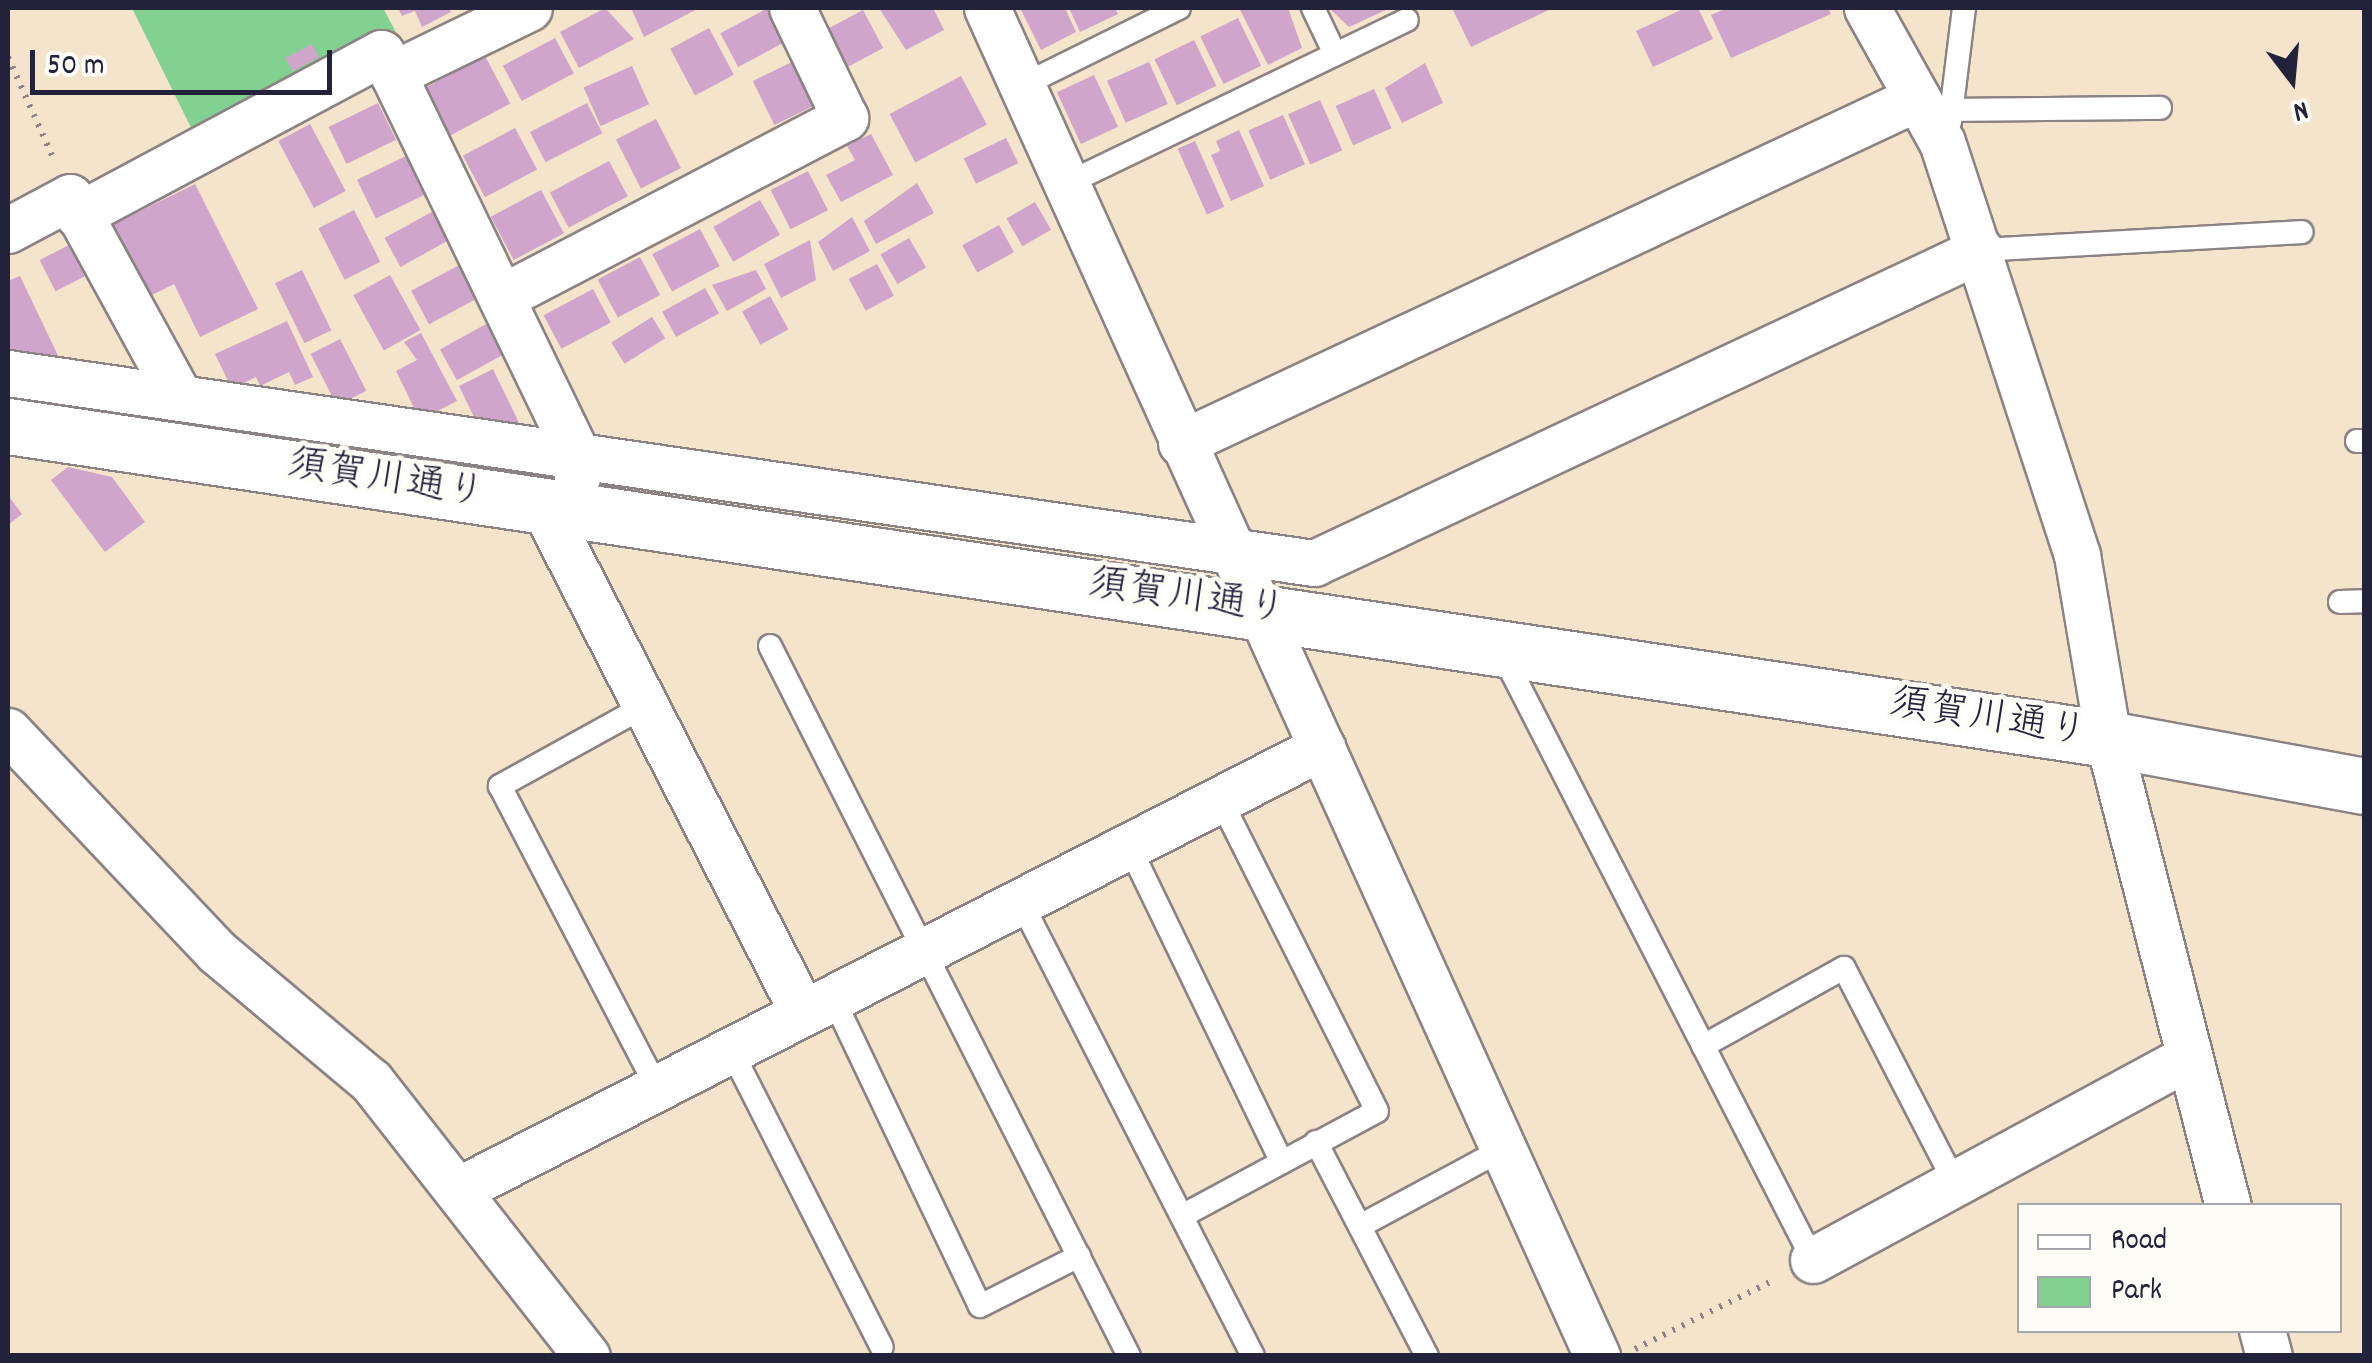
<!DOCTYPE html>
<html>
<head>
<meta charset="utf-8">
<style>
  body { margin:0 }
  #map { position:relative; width:2372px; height:1363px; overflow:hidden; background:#f4e4cb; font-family:Dekko,"Klee One",sans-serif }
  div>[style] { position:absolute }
  .green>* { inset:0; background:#82d191 }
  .building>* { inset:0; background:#d0a5cc; transform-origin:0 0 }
  .path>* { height:6px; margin-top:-3px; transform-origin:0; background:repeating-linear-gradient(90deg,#8b8383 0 2.5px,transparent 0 10.5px) }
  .roads { filter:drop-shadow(2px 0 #8b8383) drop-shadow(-2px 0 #8b8383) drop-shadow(0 2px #8b8383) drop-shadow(0 -2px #8b8383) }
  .service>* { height:22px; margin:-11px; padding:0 11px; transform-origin:11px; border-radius:11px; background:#fff }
  .minor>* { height:45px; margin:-22.5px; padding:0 22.5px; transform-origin:22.5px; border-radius:22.5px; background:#fff }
  .tertiary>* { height:55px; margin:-27.5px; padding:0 27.5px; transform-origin:27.5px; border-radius:27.5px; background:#fff }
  span { translate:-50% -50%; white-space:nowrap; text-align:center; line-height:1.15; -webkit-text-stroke:10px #fdfcf7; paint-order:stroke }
  .street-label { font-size:40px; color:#22223b }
  .frame { position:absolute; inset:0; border:10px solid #22223b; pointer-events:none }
  .legend { position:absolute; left:2017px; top:1203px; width:325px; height:130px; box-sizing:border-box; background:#fdfcf7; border:2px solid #a5a5ac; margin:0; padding:12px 18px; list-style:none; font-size:30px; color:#22223b }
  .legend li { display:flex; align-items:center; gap:20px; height:50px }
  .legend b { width:50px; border:2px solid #a5a5ac }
  .north { position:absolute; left:2242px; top:30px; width:100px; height:100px; -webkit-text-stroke:8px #fdfcf7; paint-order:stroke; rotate:164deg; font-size:28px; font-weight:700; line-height:40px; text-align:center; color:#22223b }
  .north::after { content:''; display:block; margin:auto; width:35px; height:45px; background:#22223b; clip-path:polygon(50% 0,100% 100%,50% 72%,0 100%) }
  .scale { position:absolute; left:30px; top:50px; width:302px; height:45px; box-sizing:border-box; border:5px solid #22223b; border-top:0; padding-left:12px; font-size:30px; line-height:35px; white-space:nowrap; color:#22223b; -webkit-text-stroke:8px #fdfcf7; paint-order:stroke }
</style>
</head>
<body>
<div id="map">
  <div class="green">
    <i style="clip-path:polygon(132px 8px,383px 8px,399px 38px,200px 146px)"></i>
  </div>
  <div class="building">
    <i style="clip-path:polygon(398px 8px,449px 8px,451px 12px,422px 27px,415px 11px,402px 16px)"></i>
    <i style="clip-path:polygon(605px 8px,634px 39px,579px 68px,560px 32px)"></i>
    <i style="clip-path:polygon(631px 8px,699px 8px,644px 37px)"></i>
    <i style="left:768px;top:8px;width:38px;height:54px;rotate:62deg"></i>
    <i style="clip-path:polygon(879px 8px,933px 8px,944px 30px,906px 50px)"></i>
    <i style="clip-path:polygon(1020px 8px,1065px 8px,1076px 32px,1041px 50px)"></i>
    <i style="clip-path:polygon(1069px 8px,1115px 8px,1118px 14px,1080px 32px)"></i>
    <i style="clip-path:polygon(1239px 8px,1288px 8px,1302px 48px,1268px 65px)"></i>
    <i style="clip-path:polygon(1329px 8px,1390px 8px,1349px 27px)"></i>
    <i style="clip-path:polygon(1452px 8px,1553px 8px,1471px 47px)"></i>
    <i style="clip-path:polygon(1685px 8px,1698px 8px,1713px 39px,1653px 67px,1636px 31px)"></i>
    <i style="clip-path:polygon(1727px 8px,1828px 8px,1831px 14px,1731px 58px,1711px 15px)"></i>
    <i style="left:863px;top:10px;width:43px;height:42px;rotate:62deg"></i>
    <i style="left:1238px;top:18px;width:53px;height:42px;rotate:64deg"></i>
    <i style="left:709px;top:28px;width:53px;height:44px;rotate:62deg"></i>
    <i style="left:555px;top:38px;width:40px;height:59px;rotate:62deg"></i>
    <i style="left:1194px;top:40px;width:51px;height:44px;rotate:64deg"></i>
    <i style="left:312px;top:44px;width:15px;height:30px;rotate:62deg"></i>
    <i style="left:485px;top:56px;width:54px;height:68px;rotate:62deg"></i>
    <i style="left:796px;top:60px;width:49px;height:48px;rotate:64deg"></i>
    <i style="left:1149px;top:62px;width:46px;height:46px;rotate:66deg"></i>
    <i style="clip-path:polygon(1425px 63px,1443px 103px,1402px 123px,1385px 88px)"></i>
    <i style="left:632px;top:66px;width:42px;height:53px;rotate:66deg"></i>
    <i style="left:1094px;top:75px;width:57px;height:41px;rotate:65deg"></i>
    <i style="left:961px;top:76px;width:55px;height:81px;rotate:62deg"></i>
    <i style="left:1374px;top:89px;width:43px;height:42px;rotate:66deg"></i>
    <i style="left:1320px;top:100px;width:55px;height:35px;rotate:66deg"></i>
    <i style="left:378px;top:103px;width:41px;height:55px;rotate:64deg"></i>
    <i style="left:587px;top:103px;width:34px;height:64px;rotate:63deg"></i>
    <i style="left:1283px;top:115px;width:54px;height:38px;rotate:66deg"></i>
    <i style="left:656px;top:119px;width:55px;height:45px;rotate:63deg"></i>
    <i style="left:310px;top:124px;width:76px;height:36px;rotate:62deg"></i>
    <i style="left:515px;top:128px;width:47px;height:59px;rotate:62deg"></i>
    <i style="clip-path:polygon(1239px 130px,1264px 186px,1231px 201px,1211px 155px,1220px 151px,1216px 141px)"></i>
    <i style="clip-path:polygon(871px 134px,893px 175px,841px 202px,826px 175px,855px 160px,847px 146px)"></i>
    <i style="left:1006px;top:138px;width:28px;height:47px;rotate:64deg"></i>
    <i style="left:1195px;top:141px;width:72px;height:19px;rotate:66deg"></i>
    <i style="left:410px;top:154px;width:43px;height:59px;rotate:64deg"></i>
    <i style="left:609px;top:161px;width:40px;height:67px;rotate:62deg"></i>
    <i style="left:808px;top:171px;width:44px;height:42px;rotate:63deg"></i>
    <i style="clip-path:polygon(917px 183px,934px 213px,876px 244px,864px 221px)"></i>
    <i style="clip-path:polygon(195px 184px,258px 309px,200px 337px,174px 284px,142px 300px,106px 228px)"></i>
    <i style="left:541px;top:190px;width:49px;height:57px;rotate:62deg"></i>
    <i style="left:760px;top:200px;width:40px;height:54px;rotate:60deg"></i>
    <i style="left:1035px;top:202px;width:32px;height:33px;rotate:60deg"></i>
    <i style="left:437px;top:209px;width:33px;height:60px;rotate:61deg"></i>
    <i style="left:354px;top:210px;width:58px;height:40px;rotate:63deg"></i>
    <i style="clip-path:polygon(852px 217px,870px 251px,833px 271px,818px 242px)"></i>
    <i style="left:999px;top:225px;width:31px;height:42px;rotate:61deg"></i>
    <i style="left:700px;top:229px;width:42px;height:54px;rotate:62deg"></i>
    <i style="left:909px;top:238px;width:34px;height:33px;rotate:60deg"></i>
    <i style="clip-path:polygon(810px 240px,816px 280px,781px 298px,764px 264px)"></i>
    <i style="left:69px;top:245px;width:35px;height:33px;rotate:63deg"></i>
    <i style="left:640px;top:257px;width:43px;height:48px;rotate:62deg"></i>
    <i style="left:465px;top:262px;width:38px;height:61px;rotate:62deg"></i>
    <i style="left:877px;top:264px;width:36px;height:32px;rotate:62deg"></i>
    <i style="left:302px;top:270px;width:67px;height:30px;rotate:64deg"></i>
    <i style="clip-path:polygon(756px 270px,766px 289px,727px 311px,712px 285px)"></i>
    <i style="left:390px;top:275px;width:63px;height:42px;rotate:61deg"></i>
    <i style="clip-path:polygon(20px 276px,62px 364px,8px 356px,8px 281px)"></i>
    <i style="left:705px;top:288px;width:29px;height:49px;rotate:61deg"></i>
    <i style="left:593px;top:289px;width:38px;height:56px;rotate:62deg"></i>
    <i style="left:770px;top:296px;width:38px;height:32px;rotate:61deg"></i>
    <i style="left:652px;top:317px;width:25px;height:48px;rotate:58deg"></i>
    <i style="left:495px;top:319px;width:35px;height:63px;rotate:61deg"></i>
    <i style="clip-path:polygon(287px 321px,313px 377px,295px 385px,289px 372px,260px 386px,256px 377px,232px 389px,215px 354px)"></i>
    <i style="clip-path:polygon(421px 333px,457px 401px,428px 416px,418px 416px,396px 371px,417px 360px,404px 342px)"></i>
    <i style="left:340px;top:339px;width:58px;height:33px;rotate:63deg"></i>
    <i style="clip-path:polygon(493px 369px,523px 431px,477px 423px,459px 386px)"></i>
    <i style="clip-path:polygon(68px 467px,112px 477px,145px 522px,105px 552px,51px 480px)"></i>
    <i style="clip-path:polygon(8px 495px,22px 514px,8px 525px)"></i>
  </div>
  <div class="path">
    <i style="left:8px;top:57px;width:113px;rotate:65.9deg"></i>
    <i style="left:1635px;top:1349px;width:157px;rotate:-26.4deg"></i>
  </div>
  <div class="roads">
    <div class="service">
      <i style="left:1313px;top:8px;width:51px;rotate:64.4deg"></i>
      <i style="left:1023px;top:85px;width:174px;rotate:-26.3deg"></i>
      <i style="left:1955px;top:110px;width:205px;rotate:-0.6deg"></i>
      <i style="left:1950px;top:122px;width:115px;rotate:-83deg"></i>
      <i style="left:1068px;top:183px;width:376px;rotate:-25.7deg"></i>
      <i style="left:1980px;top:250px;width:322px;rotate:-3.2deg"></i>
      <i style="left:2357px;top:441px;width:7px"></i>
      <i style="left:2340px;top:602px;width:24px;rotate:-2deg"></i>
      <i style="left:770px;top:646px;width:796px;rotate:63.18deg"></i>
      <i style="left:1501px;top:651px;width:684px;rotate:62.87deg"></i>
      <i style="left:645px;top:706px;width:166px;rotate:151.1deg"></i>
      <i style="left:500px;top:786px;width:340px;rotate:62.5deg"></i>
      <i style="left:1129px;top:846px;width:351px;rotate:64.2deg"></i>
      <i style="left:1021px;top:902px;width:510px;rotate:62.93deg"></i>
      <i style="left:833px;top:998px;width:341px;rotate:64.5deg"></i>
      <i style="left:980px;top:1306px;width:111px;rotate:-26.8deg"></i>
      <i style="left:1703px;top:1046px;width:161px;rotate:-29deg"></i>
      <i style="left:1844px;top:968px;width:242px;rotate:62.7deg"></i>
      <i style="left:731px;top:1050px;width:333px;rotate:63.1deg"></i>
      <i style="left:1316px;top:1142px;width:241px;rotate:62.6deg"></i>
      <i style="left:1182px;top:1216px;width:221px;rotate:-28.3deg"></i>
      <i style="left:1377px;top:1111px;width:349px;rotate:-116.7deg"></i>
      <i style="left:1360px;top:1226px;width:160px;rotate:-28.3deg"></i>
    </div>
    <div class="minor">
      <i style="left:987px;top:8px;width:1480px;rotate:65.65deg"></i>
      <i style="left:1867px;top:8px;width:154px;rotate:60.8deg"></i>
      <i style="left:1942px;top:142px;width:435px;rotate:71.9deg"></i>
      <i style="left:2077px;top:555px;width:187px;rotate:80.4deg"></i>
      <i style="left:2108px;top:739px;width:482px;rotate:75.6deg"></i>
      <i style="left:393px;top:74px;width:425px;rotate:64.2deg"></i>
      <i style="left:578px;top:457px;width:21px;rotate:93deg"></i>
      <i style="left:78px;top:215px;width:344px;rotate:-28.1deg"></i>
      <i style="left:381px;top:53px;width:24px;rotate:60deg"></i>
      <i style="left:393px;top:74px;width:151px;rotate:-25.9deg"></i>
      <i style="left:8px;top:230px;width:70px;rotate:-28deg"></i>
      <i style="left:70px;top:197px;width:227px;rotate:61.3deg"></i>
      <i style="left:504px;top:296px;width:385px;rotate:-27.6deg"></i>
      <i style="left:845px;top:118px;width:122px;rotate:-115.7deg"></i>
      <i style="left:8px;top:373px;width:1320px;rotate:8.28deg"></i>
      <i style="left:1314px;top:563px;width:736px;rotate:-25.17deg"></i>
      <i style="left:1181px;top:443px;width:813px;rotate:-25.11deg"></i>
      <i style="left:543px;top:506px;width:570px;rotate:62.85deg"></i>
      <i style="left:8px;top:731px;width:304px;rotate:46.6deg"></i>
      <i style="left:217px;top:952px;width:201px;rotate:40deg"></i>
      <i style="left:371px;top:1081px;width:350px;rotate:51.9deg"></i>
      <i style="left:460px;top:1189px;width:969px;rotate:-27.15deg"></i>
      <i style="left:1813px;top:1260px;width:427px;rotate:-28.4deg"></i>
      <i style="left:2262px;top:1330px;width:27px;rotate:75deg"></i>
    </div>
    <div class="tertiary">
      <i style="left:8px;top:426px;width:2123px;rotate:8.48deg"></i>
      <i style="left:2108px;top:739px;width:260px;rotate:10.4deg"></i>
    </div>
  </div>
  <div class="street-label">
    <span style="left:386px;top:482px;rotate:9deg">須賀川通り</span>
    <span style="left:1187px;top:600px;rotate:8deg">須賀川通り</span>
    <span style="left:1988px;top:721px;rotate:9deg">須賀川通り</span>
  </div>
  <div class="frame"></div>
  <ul class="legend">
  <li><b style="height:12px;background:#fff"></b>Road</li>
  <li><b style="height:28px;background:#82d191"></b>Park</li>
  </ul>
  <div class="north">N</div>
  <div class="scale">50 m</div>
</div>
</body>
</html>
